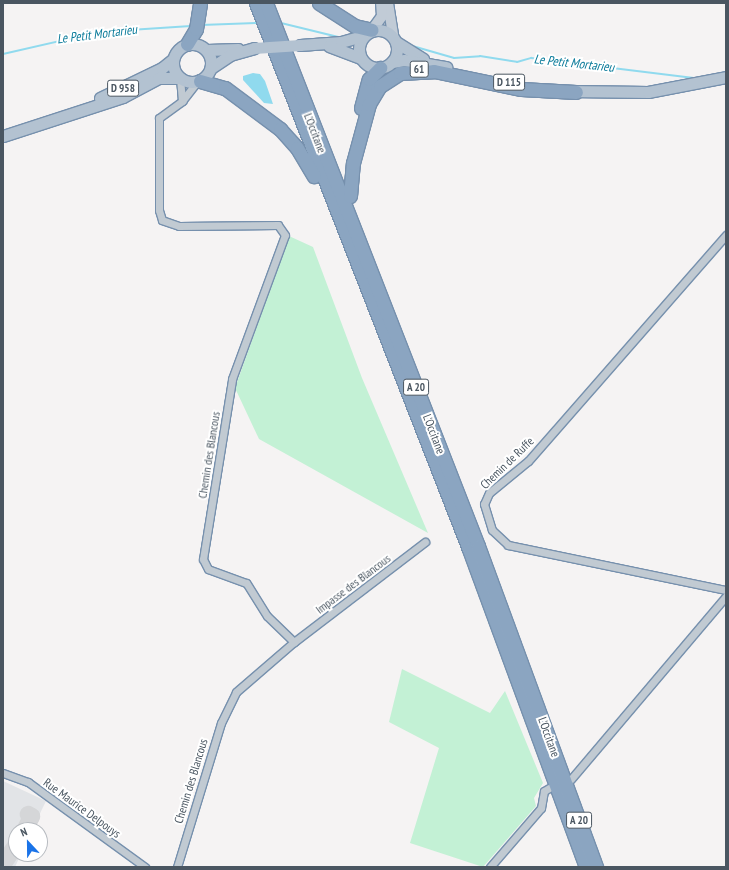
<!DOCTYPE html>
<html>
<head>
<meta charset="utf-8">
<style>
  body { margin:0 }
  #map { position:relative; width:729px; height:870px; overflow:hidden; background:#f5f3f3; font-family:"PT Sans Narrow",sans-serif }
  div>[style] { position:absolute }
  .airport>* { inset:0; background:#e2e4e7 }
  .green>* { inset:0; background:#c3f1d5 }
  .water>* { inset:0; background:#90daee }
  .stream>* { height:2px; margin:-1px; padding:0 1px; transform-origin:1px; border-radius:1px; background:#90daee }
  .taxiway>* { height:17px; margin:-8.5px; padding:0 8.5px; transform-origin:8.5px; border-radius:8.5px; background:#d5d6d8 }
  .roads { filter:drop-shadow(1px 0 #7690ad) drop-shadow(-1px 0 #7690ad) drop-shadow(0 1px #7690ad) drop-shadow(0 -1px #7690ad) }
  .street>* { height:7px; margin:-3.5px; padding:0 3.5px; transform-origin:3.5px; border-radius:3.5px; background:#c1cad2 }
  .secondary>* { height:10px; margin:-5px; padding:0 5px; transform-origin:5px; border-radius:5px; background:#c1cbd6 }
  .primary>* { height:11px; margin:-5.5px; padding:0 5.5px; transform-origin:5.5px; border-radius:5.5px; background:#b3c2d1 }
  .primary>.ring { margin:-5.5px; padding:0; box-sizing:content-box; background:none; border:11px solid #b3c2d1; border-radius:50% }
  .highway>* { height:13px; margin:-6.5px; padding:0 6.5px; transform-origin:6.5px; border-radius:6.5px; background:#8ba5c1 }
  .primary-bridge>* { height:11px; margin:-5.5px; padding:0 5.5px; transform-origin:5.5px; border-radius:5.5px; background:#b3c2d1 }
  span { translate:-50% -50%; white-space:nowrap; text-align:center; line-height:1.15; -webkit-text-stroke:4px #fff; paint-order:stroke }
  .shield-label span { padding:1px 3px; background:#fff; border:1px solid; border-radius:3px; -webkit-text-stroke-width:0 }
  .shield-label { font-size:11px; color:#4a5661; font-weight:700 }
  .street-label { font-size:12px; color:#4a5661 }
  .water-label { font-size:13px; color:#0c7c9b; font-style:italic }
  .frame { position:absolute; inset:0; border:4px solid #4a5661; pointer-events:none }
  .north { position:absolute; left:8px; top:822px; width:40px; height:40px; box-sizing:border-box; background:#fff; border:1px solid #b7bbc0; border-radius:50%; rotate:338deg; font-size:11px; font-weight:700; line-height:16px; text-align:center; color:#4a5661 }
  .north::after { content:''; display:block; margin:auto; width:14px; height:18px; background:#1a73e8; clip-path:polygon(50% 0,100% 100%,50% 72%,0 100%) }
</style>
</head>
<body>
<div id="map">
  <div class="airport">
    <i style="clip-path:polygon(3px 781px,46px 801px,32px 830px,16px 830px,16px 854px,21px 854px,15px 867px,3px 867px)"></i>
  </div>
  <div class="green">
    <i style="clip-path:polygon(289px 236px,313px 247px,362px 378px,428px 533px,259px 439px,235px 388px)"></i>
    <i style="clip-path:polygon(402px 669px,490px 713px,505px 691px,543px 783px,534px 798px,536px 806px,483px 867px,410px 843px,439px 748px,389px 722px)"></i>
  </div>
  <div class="water">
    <i style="clip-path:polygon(253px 73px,260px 74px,265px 81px,273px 104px,264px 103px,243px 80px,243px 76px)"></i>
  </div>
  <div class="stream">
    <i style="left:281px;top:23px;width:59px;rotate:13.8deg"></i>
    <i style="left:201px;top:25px;width:55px;rotate:-2.1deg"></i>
    <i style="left:409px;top:45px;width:47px;rotate:16.1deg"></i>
    <i style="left:454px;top:58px;width:26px;rotate:-4deg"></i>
    <i style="left:480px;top:56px;width:37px;rotate:9deg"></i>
    <i style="left:517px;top:62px;width:15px;rotate:-16deg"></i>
    <i style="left:531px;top:58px;width:164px;rotate:7deg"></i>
    <i style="left:3px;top:54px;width:98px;rotate:-12.9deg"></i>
    <i style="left:99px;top:32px;width:92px;rotate:-3.7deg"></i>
  </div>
  <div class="taxiway">
    <i style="left:24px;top:830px;width:16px;rotate:-63deg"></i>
    <i style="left:31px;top:816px;width:4px;rotate:-146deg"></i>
    <i style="left:3px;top:863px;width:23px;rotate:-56deg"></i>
  </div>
  <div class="roads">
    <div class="street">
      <i style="left:180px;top:78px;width:21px;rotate:85deg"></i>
      <i style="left:726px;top:235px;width:300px;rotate:131.2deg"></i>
      <i style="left:528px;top:461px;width:50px;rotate:140.6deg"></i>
      <i style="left:489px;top:493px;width:12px;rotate:114deg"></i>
      <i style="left:484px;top:504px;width:27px;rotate:73deg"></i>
      <i style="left:492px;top:530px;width:22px;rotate:43deg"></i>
      <i style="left:508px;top:545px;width:223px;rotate:11.7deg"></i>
      <i style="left:294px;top:642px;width:165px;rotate:-37.4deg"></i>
      <i style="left:3px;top:773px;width:27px;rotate:20deg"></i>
      <i style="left:28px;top:782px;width:145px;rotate:36deg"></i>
      <i style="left:571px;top:779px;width:240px;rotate:-49.7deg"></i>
      <i style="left:177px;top:867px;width:151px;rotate:-73deg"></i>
      <i style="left:221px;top:723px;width:34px;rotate:-64deg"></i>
      <i style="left:236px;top:692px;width:77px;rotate:-40.8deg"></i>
      <i style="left:294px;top:642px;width:37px;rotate:-136deg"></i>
      <i style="left:267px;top:616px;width:39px;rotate:-122deg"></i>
      <i style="left:246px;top:583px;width:40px;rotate:-159.8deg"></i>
      <i style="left:208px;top:569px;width:11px;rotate:-117deg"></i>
      <i style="left:203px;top:559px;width:182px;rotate:-80.8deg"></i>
      <i style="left:232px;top:379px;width:153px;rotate:-69.8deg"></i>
      <i style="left:285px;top:235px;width:12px;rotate:-125deg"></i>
      <i style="left:278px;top:225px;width:99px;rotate:179.4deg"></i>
      <i style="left:179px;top:226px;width:18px;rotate:-161deg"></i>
      <i style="left:162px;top:220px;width:10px;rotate:-107deg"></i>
      <i style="left:159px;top:210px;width:92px;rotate:-90deg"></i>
      <i style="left:159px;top:118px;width:29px;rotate:-36deg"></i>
      <i style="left:182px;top:101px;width:24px;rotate:-52deg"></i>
      <i style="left:490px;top:867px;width:78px;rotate:-49.2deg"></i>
      <i style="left:541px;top:808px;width:17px;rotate:-80deg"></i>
      <i style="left:544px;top:791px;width:6px;rotate:-31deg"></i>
    </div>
    <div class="secondary">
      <i style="left:388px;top:3px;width:33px;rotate:81deg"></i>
      <i style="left:372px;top:30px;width:17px;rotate:-54deg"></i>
      <i style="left:382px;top:16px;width:13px;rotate:-94deg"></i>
    </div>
    <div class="primary">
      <i class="ring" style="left:359px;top:30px;width:27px;height:27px"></i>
      <i style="left:396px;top:42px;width:32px;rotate:32deg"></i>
      <i class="ring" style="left:173px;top:44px;width:27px;height:27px"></i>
      <i style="left:300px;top:45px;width:41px;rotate:-4.2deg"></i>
      <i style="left:341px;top:42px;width:22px;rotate:-16deg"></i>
      <i style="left:329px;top:46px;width:34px;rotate:21deg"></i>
      <i style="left:207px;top:50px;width:31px;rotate:-2deg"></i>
      <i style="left:392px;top:62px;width:12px;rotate:-9deg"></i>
      <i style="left:404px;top:60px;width:43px;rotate:9.5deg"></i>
      <i style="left:211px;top:68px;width:23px;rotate:-34deg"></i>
      <i style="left:230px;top:55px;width:25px;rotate:-16deg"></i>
      <i style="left:568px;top:91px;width:80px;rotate:0.7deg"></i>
      <i style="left:648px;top:92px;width:79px;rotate:-10.9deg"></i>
      <i style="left:100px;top:98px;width:69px;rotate:-25.8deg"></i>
      <i style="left:162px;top:68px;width:14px;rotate:-39deg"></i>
      <i style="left:3px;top:136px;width:126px;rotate:-18deg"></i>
      <i style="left:123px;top:97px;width:40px;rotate:-28deg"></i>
      <i style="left:158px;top:78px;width:22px"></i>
    </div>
    <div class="highway">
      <i style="left:256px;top:3px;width:586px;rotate:68.69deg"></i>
      <i style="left:469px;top:549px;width:339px;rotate:69.8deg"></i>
      <i style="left:266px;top:3px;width:583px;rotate:68.67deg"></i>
      <i style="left:478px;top:546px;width:342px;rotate:69.8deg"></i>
      <i style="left:319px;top:3px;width:43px;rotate:32.6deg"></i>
      <i style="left:355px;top:26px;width:17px;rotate:13deg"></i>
      <i style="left:187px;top:44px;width:17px;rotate:-59deg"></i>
      <i style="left:196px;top:29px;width:26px;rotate:-81deg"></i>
      <i style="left:200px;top:81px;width:26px;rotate:16deg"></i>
      <i style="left:225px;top:88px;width:69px;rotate:36.7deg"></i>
      <i style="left:280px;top:129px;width:25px;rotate:48deg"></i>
      <i style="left:297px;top:148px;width:33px;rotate:59deg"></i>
      <i style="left:361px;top:108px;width:30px;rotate:-75deg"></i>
      <i style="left:369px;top:79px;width:16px;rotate:-45deg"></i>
      <i style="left:350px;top:196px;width:33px;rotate:-85deg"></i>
      <i style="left:353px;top:163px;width:61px;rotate:-74.8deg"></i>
      <i style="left:369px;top:104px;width:21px;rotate:-59deg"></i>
      <i style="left:380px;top:86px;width:24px;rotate:-33deg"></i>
      <i style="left:400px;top:73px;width:34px;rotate:-3deg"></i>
      <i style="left:434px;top:71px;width:89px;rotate:11.7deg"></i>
      <i style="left:521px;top:89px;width:55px;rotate:3.1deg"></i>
    </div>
  </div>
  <div class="primary-bridge">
    <i style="left:254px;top:48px;width:46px;rotate:-3.7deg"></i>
  </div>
  <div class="shield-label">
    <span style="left:419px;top:69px">61</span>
    <span style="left:509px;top:82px">D 115</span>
    <span style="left:123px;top:88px">D 958</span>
    <span style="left:416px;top:387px">A 20</span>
    <span style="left:579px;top:820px">A 20</span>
  </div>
  <div class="street-label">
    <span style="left:315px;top:133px;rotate:69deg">L'Occitane</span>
    <span style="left:434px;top:434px;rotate:69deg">L'Occitane</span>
    <span style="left:209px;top:455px;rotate:-81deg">Chemin des Blancous</span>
    <span style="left:507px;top:463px;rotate:-44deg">Chemin de Ruffe</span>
    <span style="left:353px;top:584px;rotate:-37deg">Impasse des Blancous</span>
    <span style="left:549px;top:737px;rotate:70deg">L'Occitane</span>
    <span style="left:191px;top:781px;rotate:-73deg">Chemin des Blancous</span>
    <span style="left:82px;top:808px;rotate:36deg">Rue Maurice Delpouys</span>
  </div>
  <div class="water-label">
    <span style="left:97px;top:35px;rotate:-7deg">Le Petit Mortarieu</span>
    <span style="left:574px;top:64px;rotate:6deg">Le Petit Mortarieu</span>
  </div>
  <div class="frame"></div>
  <div class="north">N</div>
</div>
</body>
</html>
